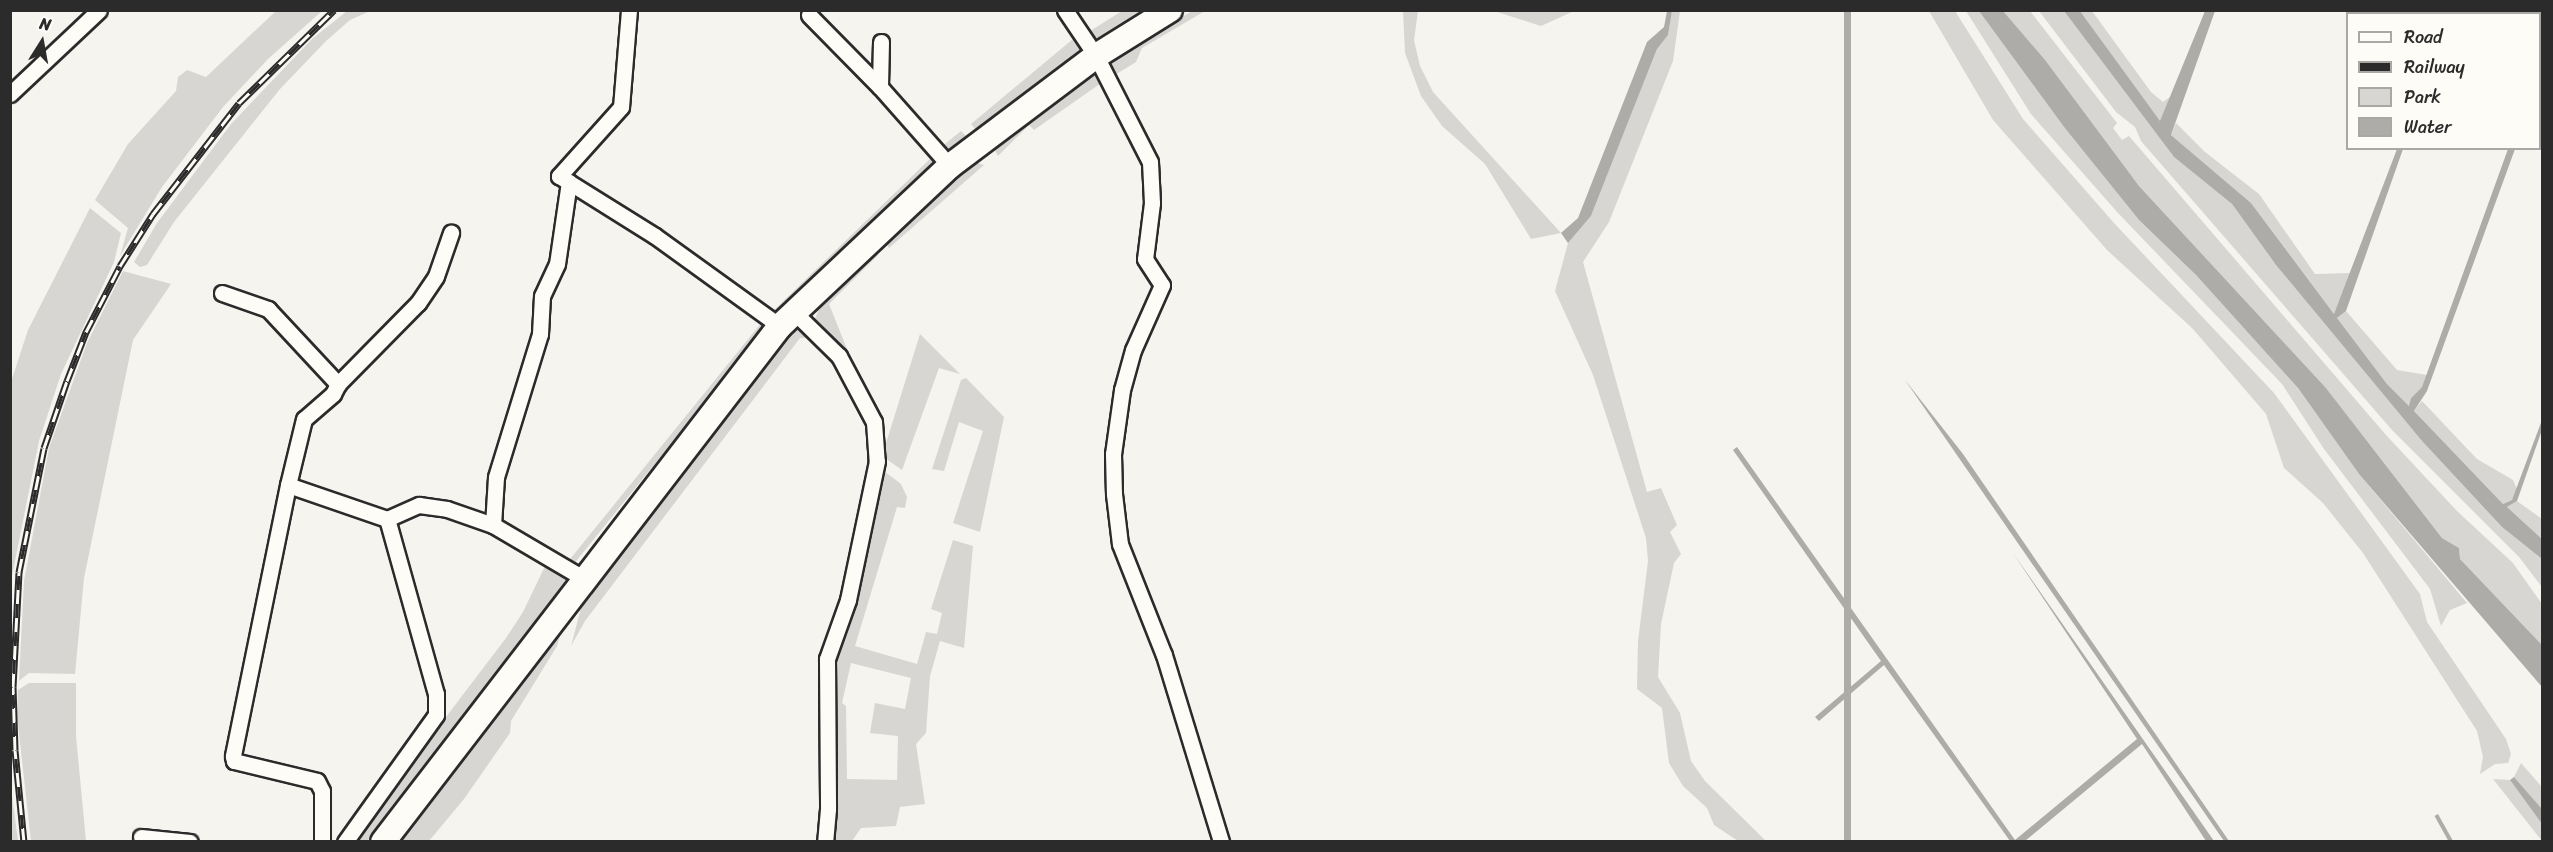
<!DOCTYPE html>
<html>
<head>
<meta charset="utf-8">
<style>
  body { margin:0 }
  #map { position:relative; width:2553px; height:852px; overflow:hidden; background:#f5f4ef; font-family:Sriracha,sans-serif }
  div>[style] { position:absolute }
  .green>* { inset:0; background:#d7d6d2; transform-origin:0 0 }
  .water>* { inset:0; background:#adaca9; transform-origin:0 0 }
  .roads { filter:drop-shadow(2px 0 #2b2b2b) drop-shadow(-2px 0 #2b2b2b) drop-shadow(0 2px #2b2b2b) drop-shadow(0 -2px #2b2b2b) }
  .minor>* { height:15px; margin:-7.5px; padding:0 7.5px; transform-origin:7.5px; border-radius:7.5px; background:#fdfcf7 }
  .primary>* { height:24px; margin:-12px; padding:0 12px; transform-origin:12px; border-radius:12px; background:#fdfcf7 }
  .rail>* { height:7px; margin-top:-3.5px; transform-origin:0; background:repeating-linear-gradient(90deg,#fdfcf7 0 14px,#2b2b2b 0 28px); box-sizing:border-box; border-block:2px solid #2b2b2b }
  span { translate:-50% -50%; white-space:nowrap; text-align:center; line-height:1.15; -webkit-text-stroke:5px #fdfcf7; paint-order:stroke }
  .frame { position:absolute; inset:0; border:12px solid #2b2b2b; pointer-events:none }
  .legend { position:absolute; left:2346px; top:12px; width:195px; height:138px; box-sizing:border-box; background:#fdfcf7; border:2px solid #a9a8a5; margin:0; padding:8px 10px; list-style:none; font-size:18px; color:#2b2b2b }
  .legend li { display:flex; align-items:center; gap:12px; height:30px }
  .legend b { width:30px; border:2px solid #a9a8a5 }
  .north { position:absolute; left:12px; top:12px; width:60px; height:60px; -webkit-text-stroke:4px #fdfcf7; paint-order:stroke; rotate:11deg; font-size:16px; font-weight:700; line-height:24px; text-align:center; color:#2b2b2b }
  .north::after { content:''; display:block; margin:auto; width:21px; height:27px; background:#2b2b2b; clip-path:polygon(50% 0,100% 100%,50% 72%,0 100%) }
</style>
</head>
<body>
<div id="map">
  <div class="green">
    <i style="clip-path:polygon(276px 11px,322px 11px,268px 59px,223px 107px,162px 187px,120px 256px,128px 228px,95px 200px,128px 144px,176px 91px,178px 77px,187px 70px,206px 77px)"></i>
    <i style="clip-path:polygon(347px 11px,370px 11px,350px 20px,326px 41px,280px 89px,174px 222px,147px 265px,140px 267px,134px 262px,157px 223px,231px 124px,312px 39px)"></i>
    <i style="clip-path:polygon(1122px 11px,1140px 11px,1092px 41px,1087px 33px)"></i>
    <i style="clip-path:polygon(1192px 11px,1205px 11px,1142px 48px,1136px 62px,1110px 78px,1105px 65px)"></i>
    <i style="clip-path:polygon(1403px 11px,1418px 11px,1414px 40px,1420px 66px,1433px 92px,1561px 233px,1531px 239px,1485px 164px,1442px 126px,1421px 96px,1405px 53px)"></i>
    <i style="clip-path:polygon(1494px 11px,1574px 11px,1541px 26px)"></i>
    <i style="clip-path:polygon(1672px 11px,1680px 11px,1673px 61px,1609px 222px,1583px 262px,1647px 492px,1661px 488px,1677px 525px,1670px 532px,1681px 554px,1674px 563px,1661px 624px,1658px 677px,1680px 713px,1691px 761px,1705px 781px,1766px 841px,1738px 841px,1714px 825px,1707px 808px,1683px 786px,1669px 763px,1662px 708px,1637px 689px,1638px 641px,1648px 561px,1646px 538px,1593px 375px,1555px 291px,1568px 243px,1591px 216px,1657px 49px,1668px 35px)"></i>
    <i style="clip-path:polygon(1929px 11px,1955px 11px,2023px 119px,2114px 223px,2274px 393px,2420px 594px,2427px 622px,2506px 739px,2511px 754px,2508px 763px,2495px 764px,2480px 774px,2483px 757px,2477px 731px,2363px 553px,2323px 503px,2284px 468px,2266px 414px,2193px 329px,2107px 250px,1993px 120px)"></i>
    <i style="clip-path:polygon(1966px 11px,1979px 11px,2064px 127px,2139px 220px,2196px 275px,2298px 388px,2359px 474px,2467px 603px,2450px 610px,2441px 626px,2430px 589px,2324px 449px,2282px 384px,2118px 213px,2031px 114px)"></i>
    <i style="clip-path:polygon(2003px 11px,2030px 11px,2117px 123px,2113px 128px,2122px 140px,2129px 136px,2386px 435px,2457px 511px,2513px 563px,2542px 604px,2542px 645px,2460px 559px,2459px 548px,2442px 538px,2326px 388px,2139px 186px)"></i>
    <i style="clip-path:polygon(2039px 11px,2064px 11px,2174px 157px,2232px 204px,2276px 265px,2422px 441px,2502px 527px,2542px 559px,2542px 587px,2519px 557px,2392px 430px,2141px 141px,2135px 127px,2116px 112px)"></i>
    <i style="clip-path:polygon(2080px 11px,2092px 11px,2151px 92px,2163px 102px,2173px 95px,2160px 122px)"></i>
    <i style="clip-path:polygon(1073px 39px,1081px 49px,976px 130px,971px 124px)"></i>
    <i style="clip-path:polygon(1098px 70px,1104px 81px,1034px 130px,1029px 125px,998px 156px,992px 145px)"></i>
    <i style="clip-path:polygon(2176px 123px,2205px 152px,2259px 194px,2315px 274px,2351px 273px,2334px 314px,2251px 203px,2171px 135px)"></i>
    <i style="clip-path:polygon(961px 131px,966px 136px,946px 154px,940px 148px)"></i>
    <i style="clip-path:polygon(933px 156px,938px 160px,824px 264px,774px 316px,771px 313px)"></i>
    <i style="clip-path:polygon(970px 161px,984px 165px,889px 248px,884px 240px)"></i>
    <i style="clip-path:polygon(90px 208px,121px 233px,114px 262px,61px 374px,39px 441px,11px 581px,11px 382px,28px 330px)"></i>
    <i style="clip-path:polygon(871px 253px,878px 255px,829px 304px,865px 394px,815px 319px,822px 302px)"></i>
    <i style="clip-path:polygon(123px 271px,171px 284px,133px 340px,84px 578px,75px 674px,29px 673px,19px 681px,24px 581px,49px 448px,87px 343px)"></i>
    <i style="clip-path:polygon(2346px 311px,2397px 370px,2427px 375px,2422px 387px,2411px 398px,2410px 407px,2387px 384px,2337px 318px)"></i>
    <i style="left:762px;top:322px;width:6px;height:309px;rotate:39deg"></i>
    <i style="clip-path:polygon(797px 327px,805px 329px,836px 360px,869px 423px,834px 364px,809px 338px,800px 338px,585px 621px,571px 646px,581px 608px)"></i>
    <i style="clip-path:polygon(920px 334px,960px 374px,939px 368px,902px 470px,882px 456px)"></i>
    <i style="clip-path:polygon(966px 378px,1004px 417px,980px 532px,953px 523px,983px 431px,959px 422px,944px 471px,932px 469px,961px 380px)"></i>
    <i style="clip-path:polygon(2422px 401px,2477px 459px,2513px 480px,2517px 489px,2512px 500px,2503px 504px,2414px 411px)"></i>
    <i style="clip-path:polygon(evenodd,880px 468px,901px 484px,907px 497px,905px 508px,897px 507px,855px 646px,917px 664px,926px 632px,937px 634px,942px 613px,931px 609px,953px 540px,973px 546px,964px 648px,940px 641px,930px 676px,926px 733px,916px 744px,925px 804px,900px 807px,896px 826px,861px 828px,852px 841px,830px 842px,830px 659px,880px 468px,851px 663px,911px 678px,905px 709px,875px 703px,870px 733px,898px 736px,897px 780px,847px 779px,846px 706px,842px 703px,851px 663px)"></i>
    <i style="clip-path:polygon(2517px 501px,2542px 519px,2542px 539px,2507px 507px)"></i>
    <i style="clip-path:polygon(547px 562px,571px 574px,367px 841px,351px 842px,506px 638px,523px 612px)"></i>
    <i style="clip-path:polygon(564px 622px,557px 646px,511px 721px,510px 733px,464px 799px,429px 841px,397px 842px)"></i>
    <i style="clip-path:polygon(29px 683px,76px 683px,76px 736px,86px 841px,31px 841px,17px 716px,18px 690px)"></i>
    <i style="clip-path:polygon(2521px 763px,2542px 787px,2542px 809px,2514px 777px)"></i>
    <i style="clip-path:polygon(2493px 779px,2510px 780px,2542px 824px,2542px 841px)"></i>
    <i style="clip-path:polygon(10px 780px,14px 810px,18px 841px,11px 841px)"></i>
  </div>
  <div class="water">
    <i style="clip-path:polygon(1667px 11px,1672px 11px,1668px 35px,1657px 49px,1591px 216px,1568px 243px,1561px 233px,1578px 218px,1647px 42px,1664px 27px)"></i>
    <i style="left:1844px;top:11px;width:7px;height:987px"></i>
    <i style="clip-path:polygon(1979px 11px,2003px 11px,2045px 60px,2139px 186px,2326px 388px,2442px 538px,2459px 548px,2460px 559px,2542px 645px,2542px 687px,2359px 474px,2298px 388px,2196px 275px,2139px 220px,2064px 127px)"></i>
    <i style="clip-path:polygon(2064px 11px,2080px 11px,2160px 121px,2205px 11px,2215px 11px,2171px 135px,2251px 203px,2334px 314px,2397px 149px,2403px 149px,2346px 311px,2337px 318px,2387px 384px,2409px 406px,2411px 398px,2422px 387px,2508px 149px,2515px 149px,2427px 391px,2414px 411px,2503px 504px,2512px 500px,2542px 420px,2542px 430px,2517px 501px,2507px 507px,2542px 539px,2542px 559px,2502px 527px,2422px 441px,2276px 265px,2232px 204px,2174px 157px)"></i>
    <i style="clip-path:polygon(1905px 380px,1963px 454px,2229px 841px,2224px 841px)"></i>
    <i style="clip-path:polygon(1737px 447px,2015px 840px,2137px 739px,2013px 553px,2214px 841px,2206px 841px,2142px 744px,2025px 841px,2010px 841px,1884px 665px,1819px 721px,1815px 717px,1881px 661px,1733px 450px)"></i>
    <i style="clip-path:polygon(2514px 777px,2542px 809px,2542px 824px,2510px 780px)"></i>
    <i style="left:2438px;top:814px;width:31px;height:4px;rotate:61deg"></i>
  </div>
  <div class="roads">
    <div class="minor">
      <i style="left:629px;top:10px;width:97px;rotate:94.7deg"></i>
      <i style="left:621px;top:107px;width:93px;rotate:131.9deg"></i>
      <i style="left:559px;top:176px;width:113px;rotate:32deg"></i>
      <i style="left:655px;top:236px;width:154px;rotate:35.8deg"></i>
      <i style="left:1065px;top:10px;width:55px;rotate:56deg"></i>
      <i style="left:1096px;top:56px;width:119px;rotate:63deg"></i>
      <i style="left:1150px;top:162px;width:41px;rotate:87.2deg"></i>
      <i style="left:1152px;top:203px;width:56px;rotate:97.1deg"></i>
      <i style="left:1145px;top:259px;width:31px;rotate:57deg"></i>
      <i style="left:1162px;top:285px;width:71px;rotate:114deg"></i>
      <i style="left:1133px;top:350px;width:41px;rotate:105.4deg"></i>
      <i style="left:1122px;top:390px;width:65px;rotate:98deg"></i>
      <i style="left:1113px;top:454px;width:40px;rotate:88.6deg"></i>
      <i style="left:1114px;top:494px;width:50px;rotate:83.2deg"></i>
      <i style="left:1120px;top:544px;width:119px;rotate:68.4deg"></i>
      <i style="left:1164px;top:655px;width:195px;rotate:73deg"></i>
      <i style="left:809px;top:15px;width:101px;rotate:45.4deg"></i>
      <i style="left:881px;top:42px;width:45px;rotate:91.3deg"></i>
      <i style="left:880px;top:87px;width:106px;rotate:48.5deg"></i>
      <i style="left:10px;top:94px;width:122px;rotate:-43.3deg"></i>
      <i style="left:222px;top:293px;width:49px;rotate:19.2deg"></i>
      <i style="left:268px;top:309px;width:103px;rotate:47deg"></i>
      <i style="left:338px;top:384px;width:11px;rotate:117deg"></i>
      <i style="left:333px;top:394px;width:38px;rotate:139deg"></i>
      <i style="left:304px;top:419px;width:68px;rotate:103.6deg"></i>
      <i style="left:288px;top:485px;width:105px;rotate:19deg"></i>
      <i style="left:387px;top:519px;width:35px;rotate:-24deg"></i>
      <i style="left:419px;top:505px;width:28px;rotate:8deg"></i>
      <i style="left:447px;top:509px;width:49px;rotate:19.2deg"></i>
      <i style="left:493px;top:525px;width:104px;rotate:30.5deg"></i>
      <i style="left:794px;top:312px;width:63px;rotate:44.4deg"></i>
      <i style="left:839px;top:356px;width:75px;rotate:62.1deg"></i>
      <i style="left:874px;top:422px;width:39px;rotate:86deg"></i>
      <i style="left:877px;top:461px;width:142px;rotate:101.8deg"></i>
      <i style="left:848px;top:600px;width:63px;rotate:109.6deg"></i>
      <i style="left:827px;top:659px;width:150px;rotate:89.6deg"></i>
      <i style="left:828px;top:809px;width:33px;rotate:95deg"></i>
      <i style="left:338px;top:384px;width:114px;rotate:-45.4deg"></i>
      <i style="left:418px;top:303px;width:32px;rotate:-56deg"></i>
      <i style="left:436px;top:276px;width:46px;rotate:-70.8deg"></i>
      <i style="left:288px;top:485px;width:277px;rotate:101.5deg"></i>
      <i style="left:233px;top:756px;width:5px;rotate:79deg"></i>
      <i style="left:234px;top:761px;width:85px;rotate:13.5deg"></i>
      <i style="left:317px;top:781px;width:11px;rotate:63deg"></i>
      <i style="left:322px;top:791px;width:51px;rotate:90deg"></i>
      <i style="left:493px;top:525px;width:48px;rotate:-86.4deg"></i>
      <i style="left:496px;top:477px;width:150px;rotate:-72.9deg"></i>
      <i style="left:540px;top:334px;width:38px;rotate:-87deg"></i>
      <i style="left:542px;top:296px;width:35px;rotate:-65deg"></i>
      <i style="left:557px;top:264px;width:83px;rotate:-81.7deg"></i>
      <i style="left:141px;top:837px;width:49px;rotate:5.8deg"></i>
      <i style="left:345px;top:842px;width:156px;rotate:-54.4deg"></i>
      <i style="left:436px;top:715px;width:21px;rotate:-90deg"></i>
      <i style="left:436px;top:694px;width:182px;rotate:-105.6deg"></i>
    </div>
    <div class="primary">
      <i style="left:383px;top:842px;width:651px;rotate:-52.43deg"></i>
      <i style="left:780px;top:326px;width:233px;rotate:-43.3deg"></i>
      <i style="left:950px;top:166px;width:183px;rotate:-37deg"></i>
      <i style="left:1096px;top:56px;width:87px;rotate:-31.9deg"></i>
    </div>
  </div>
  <div class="rail">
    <i style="left:24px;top:842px;width:92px;rotate:-95.6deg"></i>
    <i style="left:15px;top:750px;width:63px;rotate:-91.8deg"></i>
    <i style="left:13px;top:687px;width:115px;rotate:-87deg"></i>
    <i style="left:19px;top:572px;width:126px;rotate:-78.6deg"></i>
    <i style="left:44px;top:448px;width:71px;rotate:-71.1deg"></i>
    <i style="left:67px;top:381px;width:53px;rotate:-68.8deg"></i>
    <i style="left:86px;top:332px;width:74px;rotate:-62.7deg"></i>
    <i style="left:120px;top:266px;width:62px;rotate:-57.6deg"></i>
    <i style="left:153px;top:214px;width:140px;rotate:-52.2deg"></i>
    <i style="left:239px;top:103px;width:133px;rotate:-44.4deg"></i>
  </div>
  <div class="frame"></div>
  <ul class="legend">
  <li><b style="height:8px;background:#fdfcf7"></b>Road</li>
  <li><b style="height:8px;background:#2b2b2b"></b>Railway</li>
  <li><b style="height:16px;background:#d7d6d2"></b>Park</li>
  <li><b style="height:16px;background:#adaca9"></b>Water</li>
  </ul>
  <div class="north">N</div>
</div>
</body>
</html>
